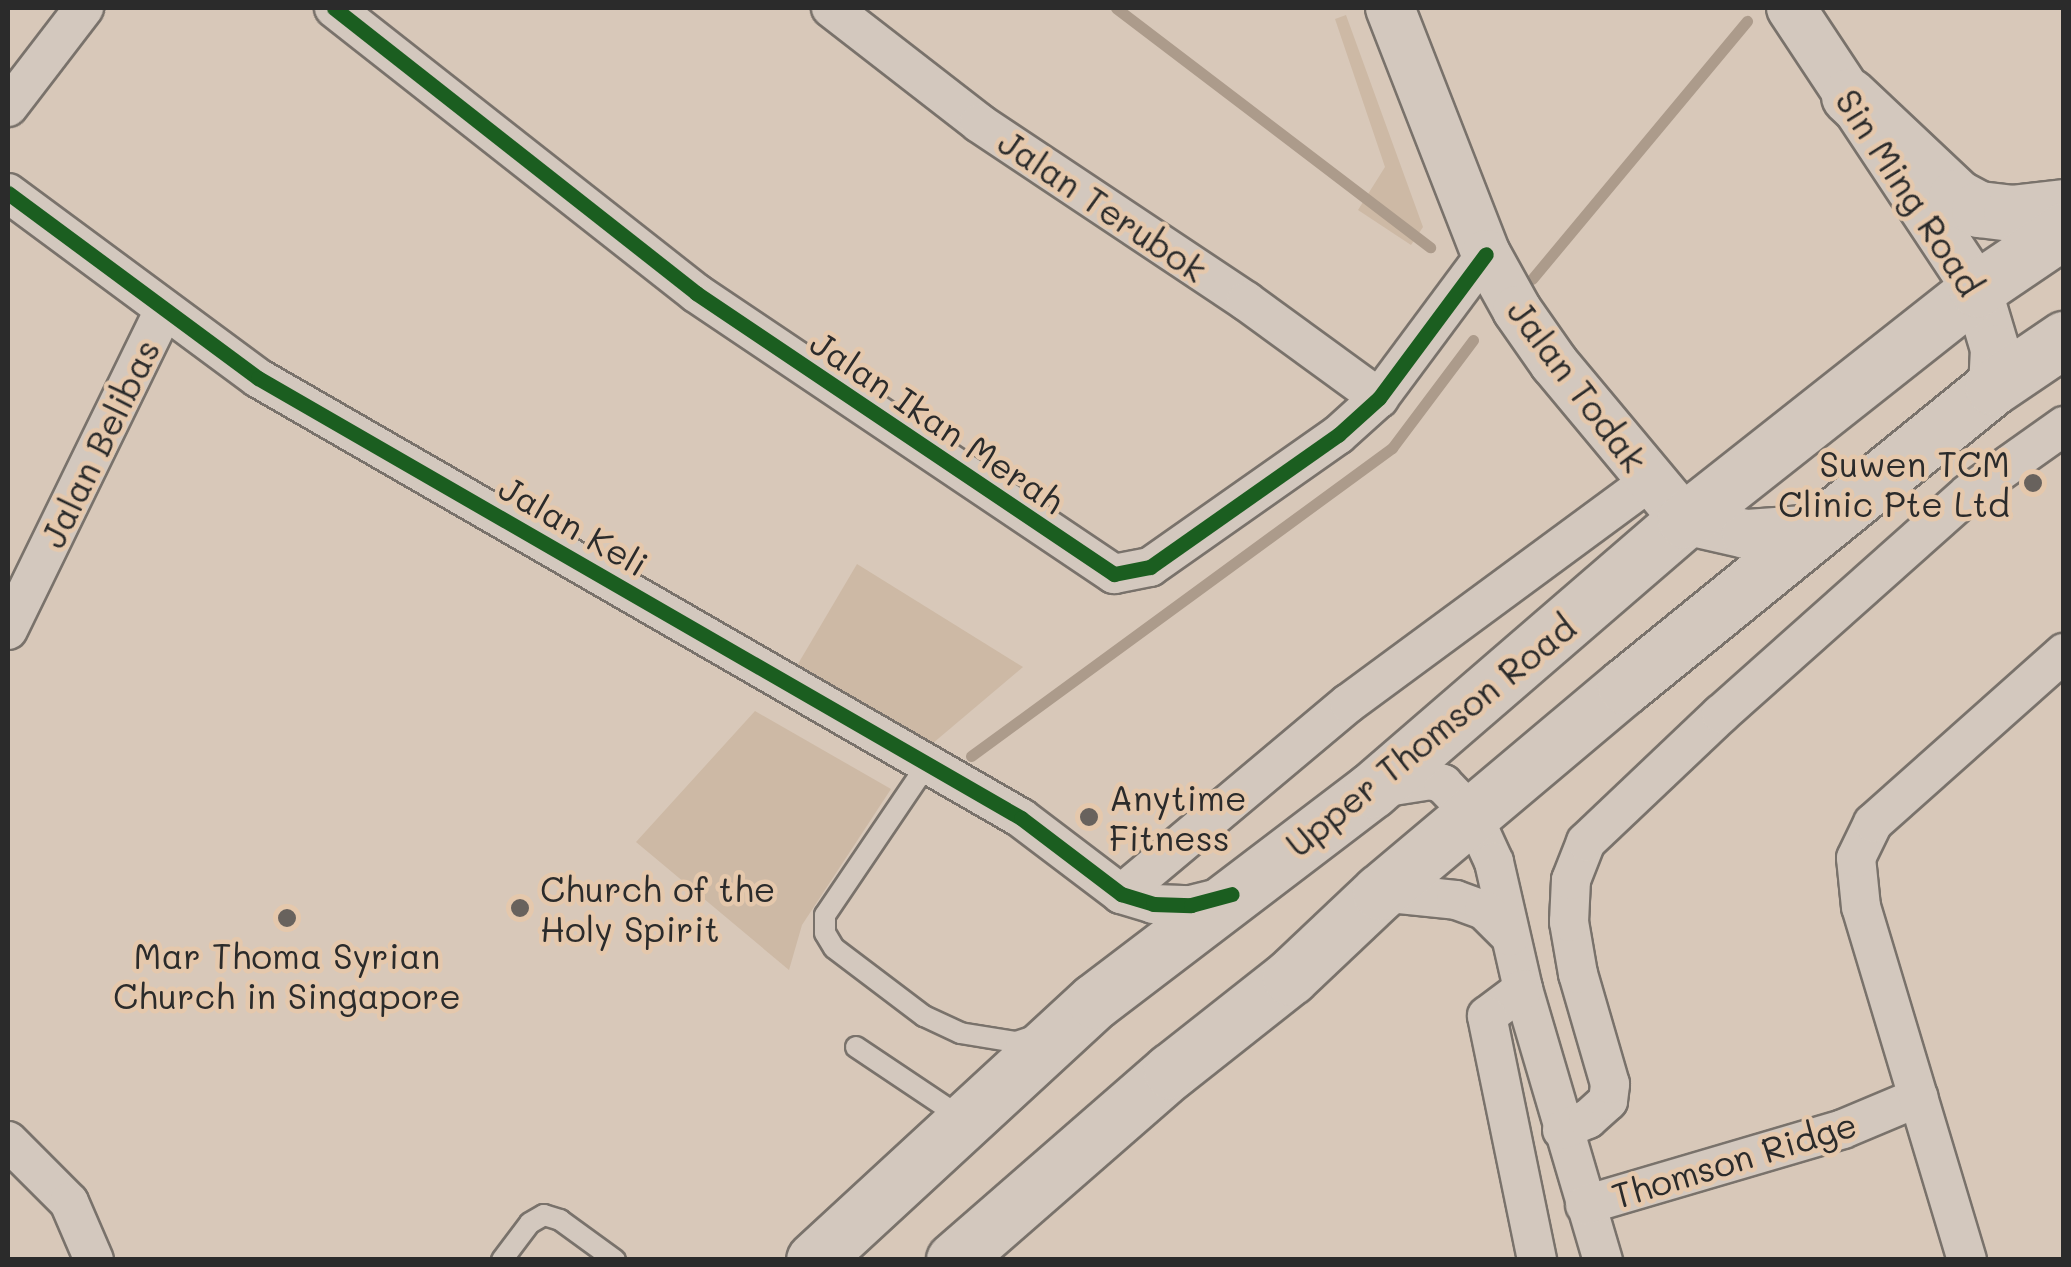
<!DOCTYPE html>
<html>
<head>
<meta charset="utf-8">
<style>
  body { margin:0 }
  #map { position:relative; width:2071px; height:1267px; overflow:hidden; background:#d8c8b9; font-family:Mali,sans-serif }
  div>[style] { position:absolute }
  .green>* { inset:0; background:#cdb9a5 }
  .stream>* { height:11px; margin:-5.5px; padding:0 5.5px; transform-origin:5.5px; border-radius:5.5px; background:#ac9b8b }
  .roads { filter:drop-shadow(2px 0 #79726b) drop-shadow(-2px 0 #79726b) drop-shadow(0 2px #79726b) drop-shadow(0 -2px #79726b) }
  .service>* { height:20px; margin:-10px; padding:0 10px; transform-origin:10px; border-radius:10px; background:#d3c8be }
  .minor>* { height:38px; margin:-19px; padding:0 19px; transform-origin:19px; border-radius:19px; background:#d3c8be }
  .tertiary>* { height:48px; margin:-24px; padding:0 24px; transform-origin:24px; border-radius:24px; background:#d3c8be }
  .primary>* { height:55px; margin:-27.5px; padding:0 27.5px; transform-origin:27.5px; border-radius:27.5px; background:#d3c8be }
  .cycleway>* { height:15px; margin:-7.5px; padding:0 7.5px; transform-origin:7.5px; border-radius:7.5px; background:#1b5e20 }
  .dots>* { width:28px; height:28px; translate:-50% -50%; box-sizing:border-box; border:5px solid #e5c8ac; border-radius:50% }
  span { translate:-50% -50%; white-space:nowrap; text-align:center; line-height:1.15; -webkit-text-stroke:9px #e5c8ac; paint-order:stroke }
  .street-label { font-size:35px; color:#2b2b2b }
  .poi-label { font-size:35px; color:#2b2b2b }
  .right { translate:-100% -50%; text-align:right }
  .left { translate:0 -50%; text-align:left }
  .frame { position:absolute; inset:0; border:10px solid #2b2b2b; pointer-events:none }
</style>
</head>
<body>
<div id="map">
  <div class="green">
    <i style="clip-path:polygon(1346px 15px,1423px 227px,1411px 245px,1358px 210px,1385px 167px,1335px 19px)"></i>
    <i style="clip-path:polygon(857px 564px,1023px 667px,926px 749px,795px 669px)"></i>
    <i style="clip-path:polygon(755px 711px,891px 789px,802px 925px,789px 970px,636px 842px)"></i>
  </div>
  <div class="stream">
    <i style="left:1116px;top:8px;width:395px;rotate:37.3deg"></i>
    <i style="left:1532px;top:279px;width:336px;rotate:-50.2deg"></i>
    <i style="left:971px;top:756px;width:522px;rotate:-36.19deg"></i>
    <i style="left:1392px;top:448px;width:135px;rotate:-53.1deg"></i>
  </div>
  <div class="roads">
    <div class="service">
      <i style="left:928px;top:763px;width:184px;rotate:124.1deg"></i>
      <i style="left:825px;top:915px;width:18px;rotate:90deg"></i>
      <i style="left:825px;top:933px;width:17px;rotate:59deg"></i>
      <i style="left:834px;top:948px;width:113px;rotate:37.1deg"></i>
      <i style="left:924px;top:1016px;width:40px;rotate:25deg"></i>
      <i style="left:960px;top:1033px;width:57px;rotate:9.1deg"></i>
      <i style="left:1016px;top:1042px;width:20px;rotate:-18deg"></i>
      <i style="left:856px;top:1047px;width:128px;rotate:33.8deg"></i>
      <i style="left:502px;top:1260px;width:46px;rotate:-52.9deg"></i>
      <i style="left:530px;top:1223px;width:16px;rotate:-30deg"></i>
      <i style="left:544px;top:1215px;width:17px;rotate:17deg"></i>
      <i style="left:560px;top:1220px;width:68px;rotate:36deg"></i>
    </div>
    <div class="minor">
      <i style="left:334px;top:8px;width:461px;rotate:38.2deg"></i>
      <i style="left:696px;top:293px;width:504px;rotate:33.91deg"></i>
      <i style="left:1114px;top:574px;width:37px;rotate:-11deg"></i>
      <i style="left:1150px;top:567px;width:230px;rotate:-35.1deg"></i>
      <i style="left:1338px;top:435px;width:55px;rotate:-42.1deg"></i>
      <i style="left:1379px;top:398px;width:179px;rotate:-53.4deg"></i>
      <i style="left:831px;top:8px;width:187px;rotate:37.8deg"></i>
      <i style="left:979px;top:123px;width:321px;rotate:33.7deg"></i>
      <i style="left:1246px;top:301px;width:165px;rotate:36.1deg"></i>
      <i style="left:8px;top:107px;width:125px;rotate:-52.5deg"></i>
      <i style="left:8px;top:193px;width:311px;rotate:36.5deg"></i>
      <i style="left:258px;top:378px;width:881px;rotate:29.97deg"></i>
      <i style="left:1021px;top:818px;width:126px;rotate:37.2deg"></i>
      <i style="left:1121px;top:894px;width:34px;rotate:17deg"></i>
      <i style="left:1153px;top:904px;width:38px;rotate:2deg"></i>
      <i style="left:1191px;top:905px;width:33px;rotate:-14deg"></i>
      <i style="left:8px;top:630px;width:356px;rotate:-64deg"></i>
      <i style="left:1374px;top:789px;width:58px;rotate:-9deg"></i>
      <i style="left:1431px;top:780px;width:13px;rotate:18deg"></i>
      <i style="left:1443px;top:784px;width:42px;rotate:46deg"></i>
      <i style="left:1472px;top:814px;width:53px;rotate:65.4deg"></i>
      <i style="left:1494px;top:862px;width:130px;rotate:77.1deg"></i>
      <i style="left:1523px;top:989px;width:283px;rotate:73.6deg"></i>
      <i style="left:1380px;top:892px;width:76px;rotate:6deg"></i>
      <i style="left:1456px;top:900px;width:30px;rotate:20deg"></i>
      <i style="left:1484px;top:910px;width:37px;rotate:45deg"></i>
      <i style="left:1121px;top:894px;width:297px;rotate:-40deg"></i>
      <i style="left:1349px;top:703px;width:375px;rotate:-36.4deg"></i>
      <i style="left:1523px;top:989px;width:45px;rotate:143.1deg"></i>
      <i style="left:1487px;top:1016px;width:249px;rotate:78.4deg"></i>
      <i style="left:1562px;top:1130px;width:28px;rotate:-23deg"></i>
      <i style="left:1588px;top:1119px;width:27px;rotate:-42deg"></i>
      <i style="left:1608px;top:1101px;width:17px;rotate:-83deg"></i>
      <i style="left:1610px;top:1084px;width:115px;rotate:-106.2deg"></i>
      <i style="left:1578px;top:974px;width:53px;rotate:-99.8deg"></i>
      <i style="left:1569px;top:922px;width:42px;rotate:-87.3deg"></i>
      <i style="left:1571px;top:880px;width:41px;rotate:-68.5deg"></i>
      <i style="left:1586px;top:842px;width:186px;rotate:-43.5deg"></i>
      <i style="left:1721px;top:714px;width:331px;rotate:-41.7deg"></i>
      <i style="left:1968px;top:494px;width:118px;rotate:-35.3deg"></i>
      <i style="left:8px;top:1141px;width:86px;rotate:45deg"></i>
      <i style="left:69px;top:1202px;width:63px;rotate:66.7deg"></i>
      <i style="left:1585px;top:1205px;width:269px;rotate:-16.4deg"></i>
      <i style="left:1843px;top:1129px;width:82px;rotate:-22.8deg"></i>
      <i style="left:1967px;top:1260px;width:369px;rotate:-106.7deg"></i>
      <i style="left:1861px;top:907px;width:49px;rotate:-95.8deg"></i>
      <i style="left:1856px;top:858px;width:39px;rotate:-64deg"></i>
      <i style="left:1873px;top:823px;width:256px;rotate:-41.7deg"></i>
    </div>
    <div class="tertiary">
      <i style="left:1390px;top:8px;width:264px;rotate:68.7deg"></i>
      <i style="left:1486px;top:254px;width:64px;rotate:61deg"></i>
      <i style="left:1517px;top:310px;width:65px;rotate:55.1deg"></i>
      <i style="left:1554px;top:363px;width:204px;rotate:50.2deg"></i>
      <i style="left:1685px;top:520px;width:63px;rotate:12.9deg"></i>
      <i style="left:1746px;top:534px;width:71px;rotate:-4deg"></i>
      <i style="left:1791px;top:8px;width:337px;rotate:56.5deg"></i>
      <i style="left:1977px;top:289px;width:63px;rotate:73.3deg"></i>
      <i style="left:1995px;top:349px;width:38px;rotate:93deg"></i>
    </div>
    <div class="primary">
      <i style="left:1849px;top:96px;width:147px;rotate:43.3deg"></i>
      <i style="left:1956px;top:197px;width:26px;rotate:28deg"></i>
      <i style="left:1979px;top:209px;width:32px;rotate:7deg"></i>
      <i style="left:2011px;top:213px;width:53px;rotate:-6.5deg"></i>
      <i style="left:814px;top:1260px;width:382px;rotate:-42.7deg"></i>
      <i style="left:1095px;top:1001px;width:348px;rotate:-37.3deg"></i>
      <i style="left:1372px;top:790px;width:413px;rotate:-40.8deg"></i>
      <i style="left:1685px;top:520px;width:372px;rotate:-38.3deg"></i>
      <i style="left:1977px;top:289px;width:105px;rotate:-34.1deg"></i>
      <i style="left:954px;top:1260px;width:288px;rotate:-41.1deg"></i>
      <i style="left:1171px;top:1071px;width:152px;rotate:-38.3deg"></i>
      <i style="left:1290px;top:977px;width:124px;rotate:-43.4deg"></i>
      <i style="left:1380px;top:892px;width:320px;rotate:-40.1deg"></i>
      <i style="left:1625px;top:686px;width:474px;rotate:-39.1deg"></i>
      <i style="left:1993px;top:387px;width:86px;rotate:-34.1deg"></i>
    </div>
  </div>
  <div class="cycleway">
    <i style="left:334px;top:8px;width:461px;rotate:38.2deg"></i>
    <i style="left:696px;top:293px;width:504px;rotate:33.91deg"></i>
    <i style="left:1114px;top:574px;width:37px;rotate:-11deg"></i>
    <i style="left:1150px;top:567px;width:230px;rotate:-35.1deg"></i>
    <i style="left:1338px;top:435px;width:55px;rotate:-42.1deg"></i>
    <i style="left:1379px;top:398px;width:179px;rotate:-53.4deg"></i>
    <i style="left:8px;top:193px;width:311px;rotate:36.5deg"></i>
    <i style="left:258px;top:378px;width:881px;rotate:29.97deg"></i>
    <i style="left:1021px;top:818px;width:126px;rotate:37.2deg"></i>
    <i style="left:1121px;top:894px;width:34px;rotate:17deg"></i>
    <i style="left:1153px;top:904px;width:38px;rotate:2deg"></i>
    <i style="left:1191px;top:905px;width:42px;rotate:-15deg"></i>
  </div>
  <div class="dots">
    <i style="left:2033px;top:483px;background:#68625d"></i>
    <i style="left:1089px;top:817px;background:#68625d"></i>
    <i style="left:520px;top:908px;background:#68625d"></i>
    <i style="left:287px;top:918px;background:#68625d"></i>
  </div>
  <div class="street-label">
    <span style="left:1910px;top:192px;rotate:57deg">Sin Ming Road</span>
    <span style="left:1103px;top:205px;rotate:34deg">Jalan Terubok</span>
    <span style="left:1578px;top:385px;rotate:53deg">Jalan Todak</span>
    <span style="left:938px;top:421px;rotate:34deg">Jalan Ikan Merah</span>
    <span style="left:99px;top:443px;rotate:-64deg">Jalan Belibas</span>
    <span style="left:574px;top:525px;rotate:30deg">Jalan Keli</span>
    <span style="left:1430px;top:735px;rotate:-39deg">Upper Thomson Road</span>
    <span style="left:1734px;top:1159px;rotate:-17deg">Thomson Ridge</span>
  </div>
  <div class="poi-label">
    <span class="right" style="left:2010px;top:483px">Suwen TCM<br>Clinic Pte Ltd</span>
    <span class="left" style="left:1109px;top:817px">Anytime<br>Fitness</span>
    <span class="left" style="left:540px;top:908px">Church of the<br>Holy Spirit</span>
    <span style="left:287px;top:975px">Mar Thoma Syrian<br>Church in Singapore</span>
  </div>
  <div class="frame"></div>
</div>
</body>
</html>
